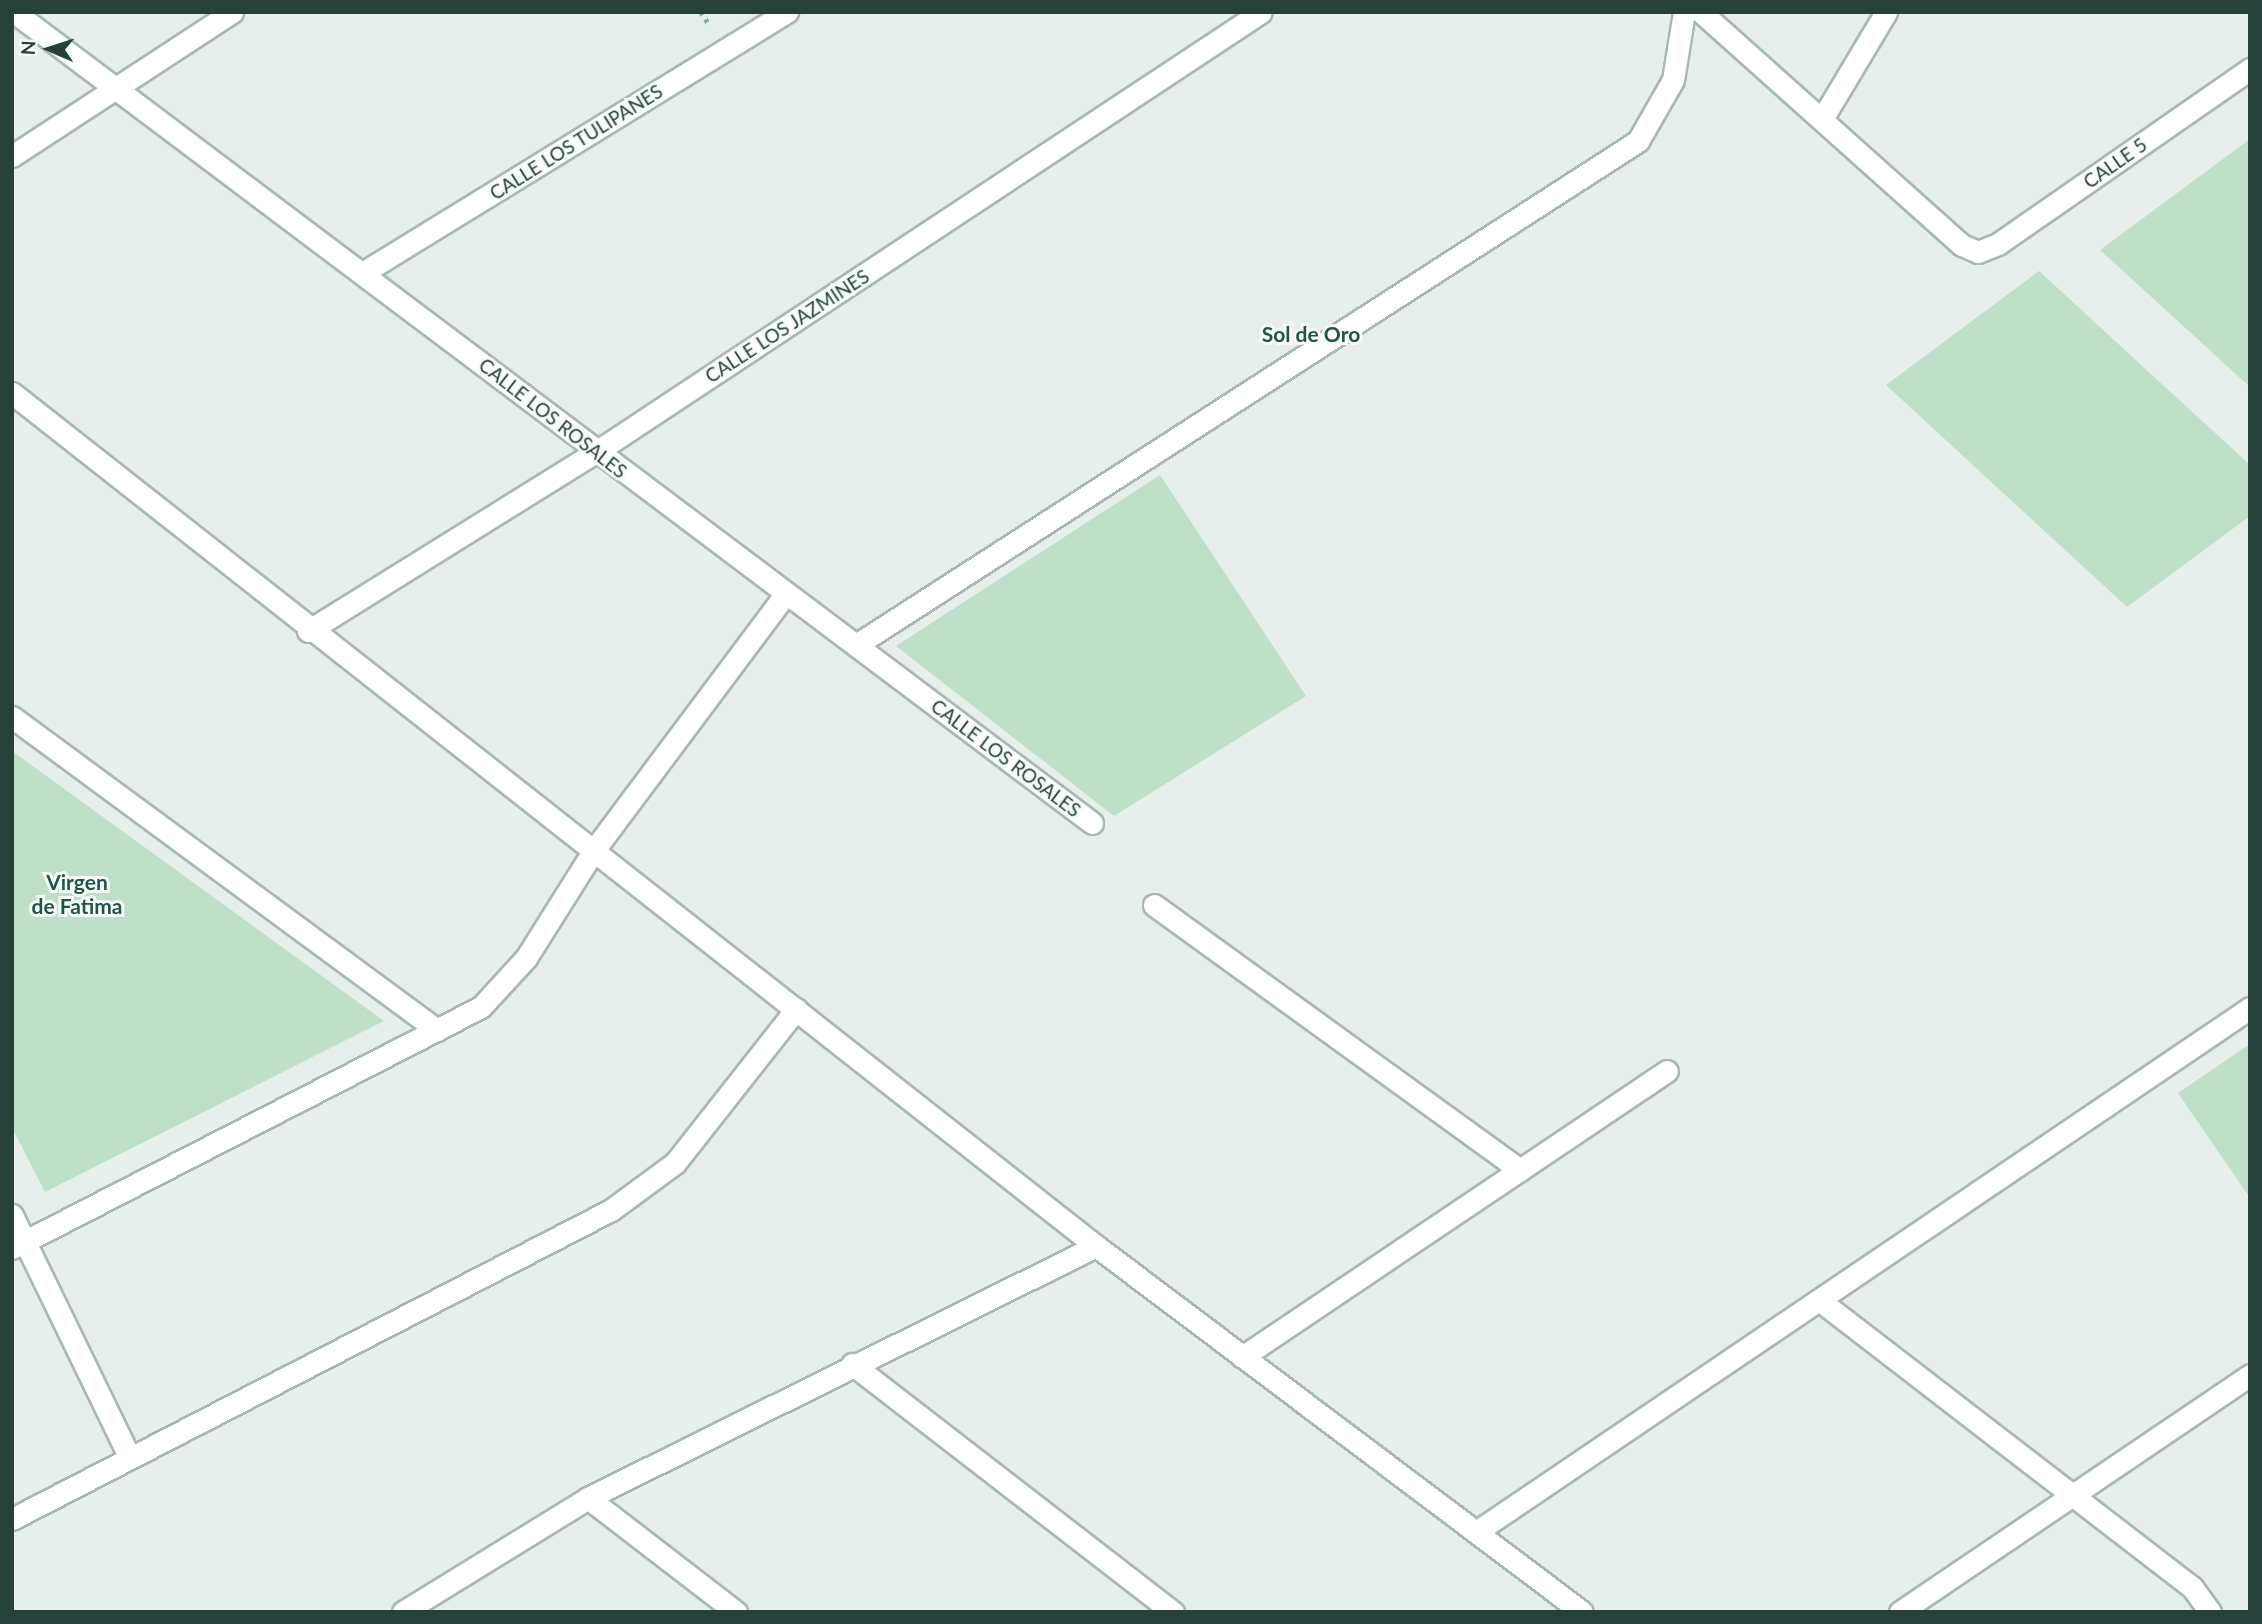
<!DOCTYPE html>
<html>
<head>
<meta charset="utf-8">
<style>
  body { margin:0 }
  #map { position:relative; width:2262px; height:1624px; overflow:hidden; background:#e6efeb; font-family:Lato,sans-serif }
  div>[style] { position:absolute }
  .green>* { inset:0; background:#bfe0c8 }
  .path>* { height:4.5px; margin-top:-2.25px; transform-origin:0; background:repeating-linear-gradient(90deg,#86b3a5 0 3.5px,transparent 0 8.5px) }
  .roads { filter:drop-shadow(2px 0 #a8b8b2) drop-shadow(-2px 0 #a8b8b2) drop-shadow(0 2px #a8b8b2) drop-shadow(0 -2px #a8b8b2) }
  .minor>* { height:21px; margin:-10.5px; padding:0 10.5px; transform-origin:10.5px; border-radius:10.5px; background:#fff }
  span { translate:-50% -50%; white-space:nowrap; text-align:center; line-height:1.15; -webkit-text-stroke:6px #f7fbf9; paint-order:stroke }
  .street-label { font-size:19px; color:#24423a }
  .neighbourhood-label { font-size:21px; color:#1f5548; font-weight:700 }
  .frame { position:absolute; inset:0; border:14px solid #24423a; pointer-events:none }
  .north { position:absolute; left:14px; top:14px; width:70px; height:70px; -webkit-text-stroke:5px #f7fbf9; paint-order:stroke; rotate:273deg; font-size:19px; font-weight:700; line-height:28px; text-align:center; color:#24423a }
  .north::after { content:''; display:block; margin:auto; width:24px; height:32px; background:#24423a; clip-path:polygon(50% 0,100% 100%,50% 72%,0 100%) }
</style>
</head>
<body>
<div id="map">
  <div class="green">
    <i style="clip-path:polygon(2250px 139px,2250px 387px,2100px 250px)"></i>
    <i style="clip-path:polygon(2039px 271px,2250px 465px,2250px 516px,2127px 607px,1886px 385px)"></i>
    <i style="clip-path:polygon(1160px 475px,1306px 696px,1114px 816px,896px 646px)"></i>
    <i style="clip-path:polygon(12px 751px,384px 1021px,45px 1192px,12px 1128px)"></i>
    <i style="clip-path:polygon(2250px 1044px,2250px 1198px,2178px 1093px)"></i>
  </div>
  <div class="path">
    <i style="left:701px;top:12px;width:17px;rotate:57deg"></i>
  </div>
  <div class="roads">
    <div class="minor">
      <i style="left:14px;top:12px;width:1349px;rotate:36.95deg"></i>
      <i style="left:1701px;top:12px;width:350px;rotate:41.8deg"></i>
      <i style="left:1962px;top:245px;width:17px;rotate:24deg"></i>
      <i style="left:1978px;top:252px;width:22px;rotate:-22deg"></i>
      <i style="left:1998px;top:244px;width:307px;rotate:-34.8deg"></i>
      <i style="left:1822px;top:119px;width:125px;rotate:-59.1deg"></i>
      <i style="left:12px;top:156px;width:263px;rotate:-33.2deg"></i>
      <i style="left:364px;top:272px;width:497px;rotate:-31.6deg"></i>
      <i style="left:12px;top:393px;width:1379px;rotate:38.2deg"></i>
      <i style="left:1096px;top:1246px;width:608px;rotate:36.98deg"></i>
      <i style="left:308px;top:631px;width:339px;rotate:-31.9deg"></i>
      <i style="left:596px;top:452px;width:797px;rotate:-33.49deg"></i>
      <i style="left:856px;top:645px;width:930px;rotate:-32.8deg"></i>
      <i style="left:1638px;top:141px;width:70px;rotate:-60.2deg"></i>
      <i style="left:1673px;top:80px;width:69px;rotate:-80.8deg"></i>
      <i style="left:12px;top:717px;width:528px;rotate:36.37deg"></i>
      <i style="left:1154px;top:905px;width:452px;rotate:35.9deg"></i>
      <i style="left:12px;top:1215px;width:270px;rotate:64.1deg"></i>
      <i style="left:12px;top:1248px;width:527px;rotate:-27.2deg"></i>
      <i style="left:481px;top:1007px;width:67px;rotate:-47.4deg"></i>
      <i style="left:526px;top:958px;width:128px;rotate:-57.8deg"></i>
      <i style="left:594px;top:850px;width:316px;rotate:-53.2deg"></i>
      <i style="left:1819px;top:1300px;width:471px;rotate:37.6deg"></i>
      <i style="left:2192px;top:1587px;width:31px;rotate:54deg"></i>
      <i style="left:1242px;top:1357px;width:512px;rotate:-33.94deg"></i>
      <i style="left:852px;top:1364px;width:406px;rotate:37.7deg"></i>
      <i style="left:588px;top:1498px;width:187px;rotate:37.6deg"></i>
      <i style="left:12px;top:1519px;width:674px;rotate:-27.29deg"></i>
      <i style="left:611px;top:1210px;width:79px;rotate:-36.3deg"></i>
      <i style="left:675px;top:1163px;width:196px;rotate:-51.8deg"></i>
      <i style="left:1476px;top:1532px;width:935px;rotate:-34.1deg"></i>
      <i style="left:403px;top:1612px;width:217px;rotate:-31.6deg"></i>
      <i style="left:588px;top:1498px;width:567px;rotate:-26.38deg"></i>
      <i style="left:1900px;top:1612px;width:423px;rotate:-34.1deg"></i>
    </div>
  </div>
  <div class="street-label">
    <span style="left:576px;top:142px;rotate:-32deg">CALLE LOS TULIPANES</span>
    <span style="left:2115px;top:163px;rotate:-35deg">CALLE 5</span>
    <span style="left:787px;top:326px;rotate:-33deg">CALLE LOS JAZMINES</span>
    <span style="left:553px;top:418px;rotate:38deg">CALLE LOS ROSALES</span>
    <span style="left:1006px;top:758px;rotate:37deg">CALLE LOS ROSALES</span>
  </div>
  <div class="neighbourhood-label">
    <span style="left:1311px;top:334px">Sol de Oro</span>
    <span style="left:77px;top:894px">Virgen<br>de Fatima</span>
  </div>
  <div class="frame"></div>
  <div class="north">N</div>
</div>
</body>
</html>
